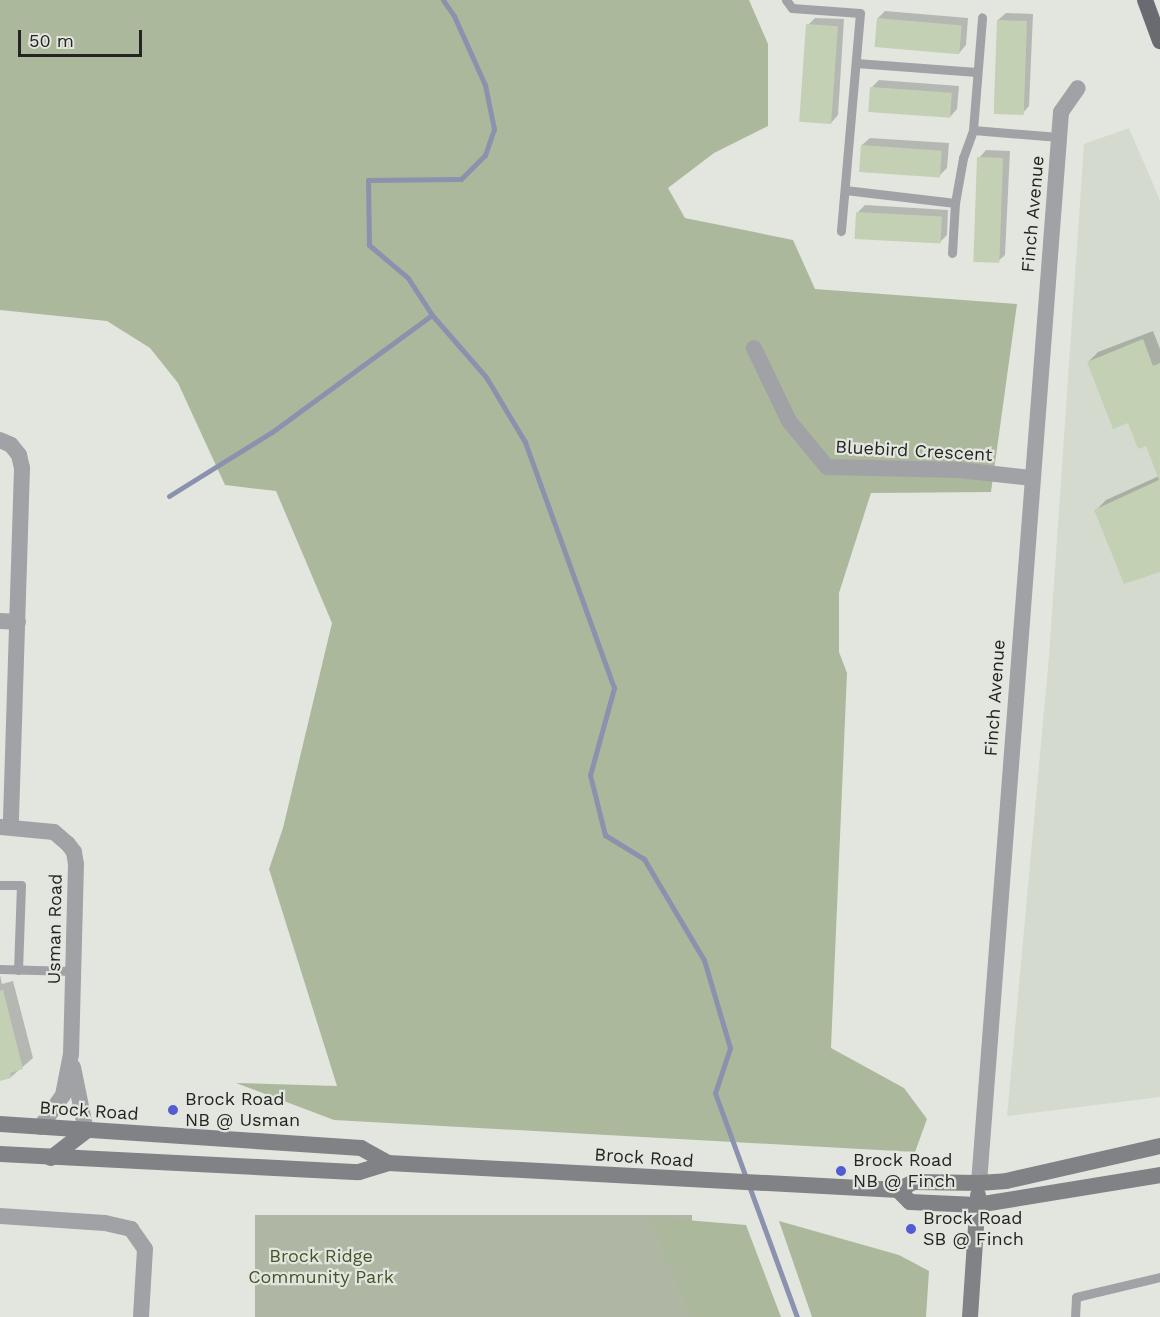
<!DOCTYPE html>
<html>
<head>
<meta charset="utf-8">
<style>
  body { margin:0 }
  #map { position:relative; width:1160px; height:1317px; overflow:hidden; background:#e3e6df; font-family:"Work Sans",sans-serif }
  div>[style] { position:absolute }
  .built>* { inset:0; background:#d4dbce }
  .green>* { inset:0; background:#afb7a4; transform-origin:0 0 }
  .forest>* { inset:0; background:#acb89c }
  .shadow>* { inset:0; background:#0003 }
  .stream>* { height:5px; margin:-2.5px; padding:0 2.5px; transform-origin:2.5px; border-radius:2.5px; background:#8b92ad }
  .building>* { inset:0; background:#c4d0b4; transform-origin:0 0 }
  .service>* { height:9px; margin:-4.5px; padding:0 4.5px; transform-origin:4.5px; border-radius:4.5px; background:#a1a2a5 }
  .minor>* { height:16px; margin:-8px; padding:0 8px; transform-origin:8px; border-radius:8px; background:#a1a2a5 }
  .secondary>* { height:16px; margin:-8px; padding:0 8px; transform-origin:8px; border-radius:8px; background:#818286 }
  .primary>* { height:16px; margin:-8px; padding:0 8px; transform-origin:8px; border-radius:8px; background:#6a6b70 }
  .dots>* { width:16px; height:16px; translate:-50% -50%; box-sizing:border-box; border:3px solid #e3e6df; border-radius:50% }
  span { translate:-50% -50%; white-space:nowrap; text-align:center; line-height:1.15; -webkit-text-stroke:4.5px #e3e6df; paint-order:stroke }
  .street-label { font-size:18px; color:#242523 }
  .poi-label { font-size:18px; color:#242523 }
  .left { translate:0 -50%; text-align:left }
  .park-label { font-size:18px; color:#445629 }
  .scale { position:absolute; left:18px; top:30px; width:124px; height:27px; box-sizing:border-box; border:3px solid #242523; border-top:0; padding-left:8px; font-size:18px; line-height:21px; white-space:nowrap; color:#242523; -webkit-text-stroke:4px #e3e6df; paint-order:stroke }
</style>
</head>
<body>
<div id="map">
  <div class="built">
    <i style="clip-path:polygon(1129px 128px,1160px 200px,1160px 1097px,1007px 1116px,1049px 656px,1084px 144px)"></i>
  </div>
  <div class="green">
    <i style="left:255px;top:1215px;width:437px;height:102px"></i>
  </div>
  <div class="forest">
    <i style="clip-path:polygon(0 0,749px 0,768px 44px,768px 126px,714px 153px,668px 188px,685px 218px,793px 240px,815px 289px,1017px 304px,991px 492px,871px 493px,839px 593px,839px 652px,847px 673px,831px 1048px,904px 1088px,927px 1119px,915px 1152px,334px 1120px,236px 1083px,337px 1086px,269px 869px,283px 828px,332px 623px,276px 491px,225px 485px,178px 383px,150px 348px,107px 321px,0 310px)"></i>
    <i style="clip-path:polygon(649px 1217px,746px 1225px,781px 1317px,691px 1317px)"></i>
    <i style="clip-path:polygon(779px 1221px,899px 1255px,929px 1271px,926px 1317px,812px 1317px)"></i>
  </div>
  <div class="shadow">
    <i style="clip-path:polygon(885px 11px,968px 18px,966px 45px,959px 53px,878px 18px)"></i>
    <i style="clip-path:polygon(1006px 13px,1033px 14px,1029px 106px,1022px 114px,998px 20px)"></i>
    <i style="clip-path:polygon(815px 18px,844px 19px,838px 115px,831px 123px,808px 25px)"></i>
    <i style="clip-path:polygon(879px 80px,959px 86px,957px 109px,950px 117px,872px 87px)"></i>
    <i style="clip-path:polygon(870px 138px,949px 143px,947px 168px,940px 175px,862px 145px)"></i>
    <i style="clip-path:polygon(986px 150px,1010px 151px,1005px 255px,997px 262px,979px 158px)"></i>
    <i style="clip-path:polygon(865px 205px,948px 210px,947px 235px,940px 242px,857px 213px)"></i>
    <i style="clip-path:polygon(1153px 331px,1160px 349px,1160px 570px,1096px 510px,1106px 500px,1159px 476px,1147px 445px,1088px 362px,1098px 352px)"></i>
    <i style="clip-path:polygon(0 975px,2px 984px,13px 981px,33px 1058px,11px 1077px,0 1080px)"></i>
  </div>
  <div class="stream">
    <i style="left:443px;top:0;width:19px;rotate:55deg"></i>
    <i style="left:454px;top:16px;width:76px;rotate:65.8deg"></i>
    <i style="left:485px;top:85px;width:45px;rotate:78.4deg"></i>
    <i style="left:494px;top:129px;width:28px;rotate:109deg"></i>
    <i style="left:485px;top:155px;width:34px;rotate:135deg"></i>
    <i style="left:461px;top:179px;width:93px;rotate:179.4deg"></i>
    <i style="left:368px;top:180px;width:65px;rotate:89.1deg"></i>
    <i style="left:369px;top:245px;width:51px;rotate:40.2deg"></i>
    <i style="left:408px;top:278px;width:44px;rotate:57deg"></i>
    <i style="left:432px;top:315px;width:82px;rotate:48.9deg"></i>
    <i style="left:486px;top:377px;width:76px;rotate:59deg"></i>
    <i style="left:525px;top:442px;width:262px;rotate:70.1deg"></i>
    <i style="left:614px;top:688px;width:90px;rotate:105.4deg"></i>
    <i style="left:590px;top:775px;width:62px;rotate:76deg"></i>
    <i style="left:605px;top:835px;width:46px;rotate:31.6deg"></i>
    <i style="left:644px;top:859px;width:117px;rotate:59.3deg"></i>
    <i style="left:704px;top:960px;width:92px;rotate:73.5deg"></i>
    <i style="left:730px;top:1048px;width:47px;rotate:108.4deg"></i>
    <i style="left:715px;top:1093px;width:239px;rotate:69.9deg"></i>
    <i style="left:169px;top:496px;width:121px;rotate:-31.9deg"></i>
    <i style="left:272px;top:432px;width:198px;rotate:-36.2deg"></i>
  </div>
  <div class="building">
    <i style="left:877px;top:18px;width:85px;height:29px;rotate:5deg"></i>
    <i style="left:997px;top:20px;width:30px;height:94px;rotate:2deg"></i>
    <i style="left:806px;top:24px;width:32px;height:98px;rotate:4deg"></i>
    <i style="left:870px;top:87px;width:82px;height:25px;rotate:4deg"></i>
    <i style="left:861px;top:145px;width:81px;height:27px;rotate:4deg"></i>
    <i style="left:977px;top:157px;width:26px;height:105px;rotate:2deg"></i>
    <i style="left:856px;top:212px;width:86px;height:27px;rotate:3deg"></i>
    <i style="clip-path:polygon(1143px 339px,1153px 366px,1160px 363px,1160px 572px,1124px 584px,1094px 510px,1159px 480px,1146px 446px,1138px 449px,1128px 423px,1113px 429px,1087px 362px)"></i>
    <i style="clip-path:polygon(3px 990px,23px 1069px,10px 1073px,11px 1078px,0 1081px,0 991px)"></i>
  </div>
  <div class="service">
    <i style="left:786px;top:0;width:10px;rotate:53deg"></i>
    <i style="left:792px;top:8px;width:68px;rotate:4.2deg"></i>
    <i style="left:860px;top:13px;width:219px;rotate:95deg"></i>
    <i style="left:856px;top:63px;width:121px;rotate:4.3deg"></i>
    <i style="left:973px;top:130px;width:86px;rotate:4.7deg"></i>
    <i style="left:845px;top:190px;width:111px;rotate:6.7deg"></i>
    <i style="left:952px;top:253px;width:50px;rotate:-86.6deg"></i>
    <i style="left:955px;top:203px;width:46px;rotate:-79.9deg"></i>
    <i style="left:963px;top:158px;width:30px;rotate:-70deg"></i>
    <i style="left:973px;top:130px;width:113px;rotate:-85.4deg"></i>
    <i style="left:0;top:885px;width:21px"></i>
    <i style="left:21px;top:885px;width:85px;rotate:92deg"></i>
    <i style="left:0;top:969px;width:73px;rotate:1.6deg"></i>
    <i style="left:1075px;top:1317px;width:20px;rotate:-87deg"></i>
    <i style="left:1076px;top:1297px;width:86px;rotate:-13.4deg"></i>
  </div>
  <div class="minor">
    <i style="left:754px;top:348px;width:81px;rotate:64.4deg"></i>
    <i style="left:789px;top:421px;width:60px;rotate:50.4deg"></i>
    <i style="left:827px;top:467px;width:132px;rotate:1.3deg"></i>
    <i style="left:959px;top:470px;width:72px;rotate:6.3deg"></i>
    <i style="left:0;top:440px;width:12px;rotate:24deg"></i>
    <i style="left:11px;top:445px;width:13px;rotate:51deg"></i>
    <i style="left:19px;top:455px;width:13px;rotate:77deg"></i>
    <i style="left:22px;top:468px;width:359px;rotate:91.8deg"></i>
    <i style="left:0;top:621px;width:18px;rotate:3deg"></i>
    <i style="left:1px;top:827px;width:53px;rotate:5.4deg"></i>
    <i style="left:54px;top:832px;width:18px;rotate:41deg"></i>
    <i style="left:68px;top:844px;width:10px;rotate:53deg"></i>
    <i style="left:74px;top:852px;width:12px;rotate:81deg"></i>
    <i style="left:76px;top:864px;width:190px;rotate:91.5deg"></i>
    <i style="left:71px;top:1054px;width:42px;rotate:101deg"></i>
    <i style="left:63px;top:1095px;width:39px;rotate:125deg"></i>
    <i style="left:73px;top:1067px;width:65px;rotate:78.5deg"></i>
    <i style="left:979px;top:1183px;width:1074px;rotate:-85.62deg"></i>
    <i style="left:1061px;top:112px;width:29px;rotate:-55deg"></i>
    <i style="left:0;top:1216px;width:105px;rotate:3.8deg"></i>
    <i style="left:105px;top:1223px;width:27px;rotate:13deg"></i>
    <i style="left:131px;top:1229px;width:24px;rotate:55deg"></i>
    <i style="left:145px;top:1249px;width:68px;rotate:93.4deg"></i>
  </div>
  <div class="secondary">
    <i style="left:0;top:1124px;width:362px;rotate:3.8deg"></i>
    <i style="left:361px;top:1148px;width:31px;rotate:29deg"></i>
    <i style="left:0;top:1154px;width:359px;rotate:2.9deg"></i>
    <i style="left:359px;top:1172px;width:30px;rotate:-17deg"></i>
    <i style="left:388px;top:1163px;width:511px;rotate:3.03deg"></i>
    <i style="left:898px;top:1190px;width:18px;rotate:-27deg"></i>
    <i style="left:914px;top:1182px;width:65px;rotate:0.9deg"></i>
    <i style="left:979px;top:1183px;width:27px;rotate:-4deg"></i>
    <i style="left:1006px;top:1181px;width:158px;rotate:-12.8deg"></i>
    <i style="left:51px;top:1158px;width:44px;rotate:-37.6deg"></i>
    <i style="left:898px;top:1190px;width:17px;rotate:45deg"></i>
    <i style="left:910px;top:1202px;width:67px;rotate:2.6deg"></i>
    <i style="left:977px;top:1205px;width:185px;rotate:-9.3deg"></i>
    <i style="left:970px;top:1317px;width:122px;rotate:-86.2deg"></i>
  </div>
  <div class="primary">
    <i style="left:1145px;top:0;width:44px;rotate:69.9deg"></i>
  </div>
  <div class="dots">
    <i style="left:173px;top:1110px;background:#525cd3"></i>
    <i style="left:841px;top:1171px;background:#525cd3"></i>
    <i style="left:911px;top:1229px;background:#525cd3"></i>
  </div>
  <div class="street-label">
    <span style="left:1033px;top:214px;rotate:-85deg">Finch Avenue</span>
    <span style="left:914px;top:451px;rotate:3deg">Bluebird Crescent</span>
    <span style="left:995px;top:698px;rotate:-86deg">Finch Avenue</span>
    <span style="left:55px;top:929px;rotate:-89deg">Usman Road</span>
    <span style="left:89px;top:1111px;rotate:4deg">Brock Road</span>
    <span style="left:644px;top:1158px;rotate:4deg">Brock Road</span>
  </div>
  <div class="poi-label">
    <span class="left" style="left:185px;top:1110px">Brock Road<br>NB @ Usman</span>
    <span class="left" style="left:853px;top:1171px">Brock Road<br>NB @ Finch</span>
    <span class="left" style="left:923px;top:1229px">Brock Road<br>SB @ Finch</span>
  </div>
  <div class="park-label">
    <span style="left:321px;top:1267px">Brock Ridge<br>Community Park</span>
  </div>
  <div class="scale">50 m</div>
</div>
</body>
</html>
